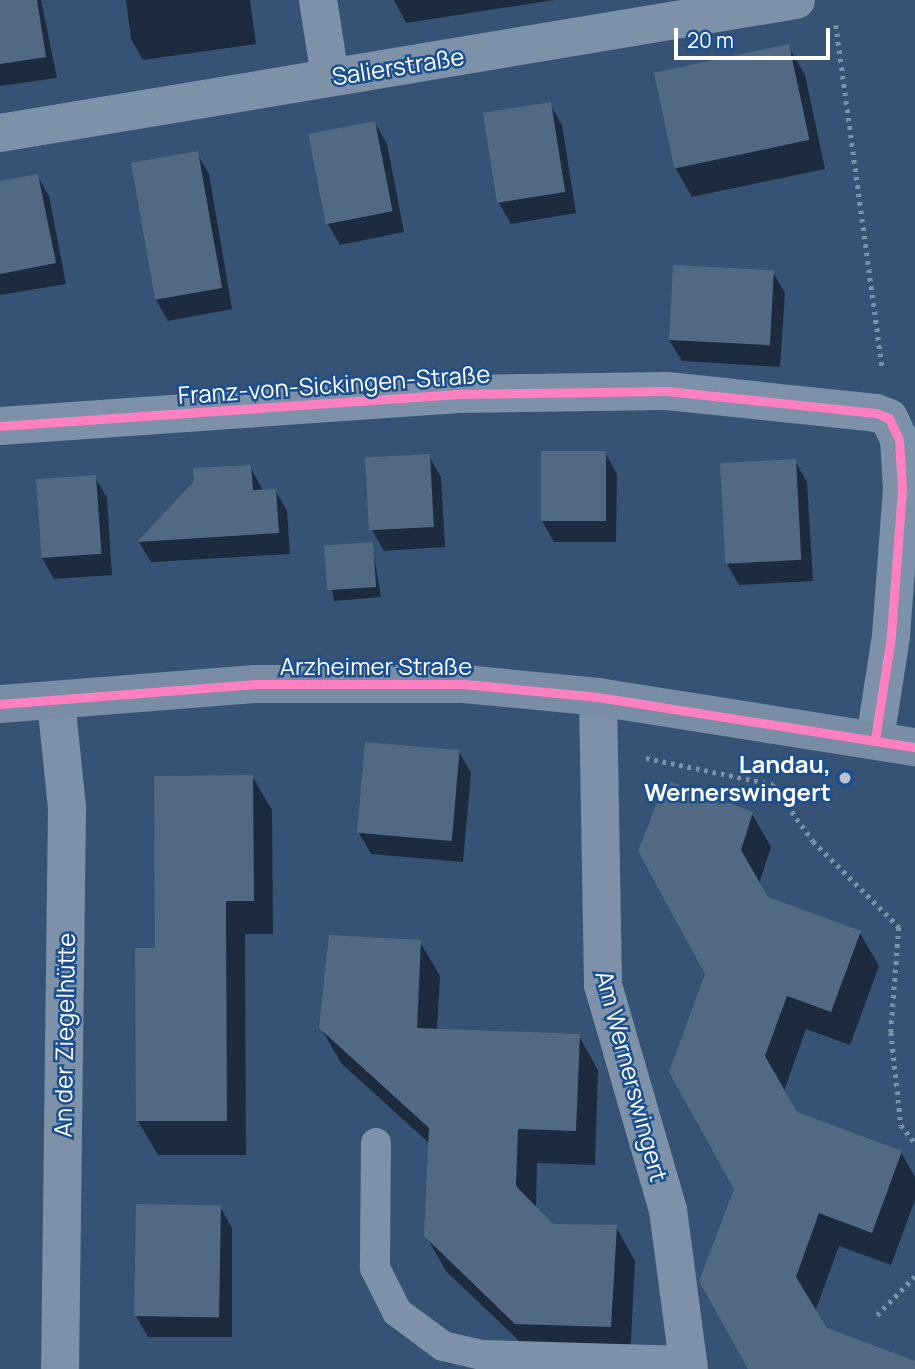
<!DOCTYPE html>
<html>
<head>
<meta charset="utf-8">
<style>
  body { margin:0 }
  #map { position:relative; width:915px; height:1369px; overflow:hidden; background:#365274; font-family:Manrope,sans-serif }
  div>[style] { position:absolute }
  .shadow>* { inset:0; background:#0007 }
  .building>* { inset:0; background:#526984; transform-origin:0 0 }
  .path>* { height:4.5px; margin-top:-2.25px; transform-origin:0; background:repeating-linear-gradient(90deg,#7d92a8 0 3.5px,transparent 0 8.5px) }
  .lane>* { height:30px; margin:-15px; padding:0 15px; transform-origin:15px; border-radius:15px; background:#7d92a8 }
  .street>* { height:38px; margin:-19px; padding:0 19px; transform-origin:19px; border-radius:19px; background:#7d92a8 }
  .secondary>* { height:38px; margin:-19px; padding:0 19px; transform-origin:19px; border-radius:19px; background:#798da4 }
  .cycleway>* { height:9px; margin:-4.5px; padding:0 4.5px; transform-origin:4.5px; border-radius:4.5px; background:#ff80c0 }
  .dots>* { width:19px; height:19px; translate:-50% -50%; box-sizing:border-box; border:4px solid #1b4f8f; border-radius:50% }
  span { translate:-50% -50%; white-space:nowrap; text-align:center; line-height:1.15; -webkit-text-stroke:5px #1b4f8f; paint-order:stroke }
  .street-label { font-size:24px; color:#fff }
  .poi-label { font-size:24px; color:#fff; font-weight:700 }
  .right { translate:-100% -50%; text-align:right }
  .scale { position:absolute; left:674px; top:28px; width:156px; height:32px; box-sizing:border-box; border:4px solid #fff; border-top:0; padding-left:9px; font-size:21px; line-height:24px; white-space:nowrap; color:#fff; -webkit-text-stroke:5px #1b4f8f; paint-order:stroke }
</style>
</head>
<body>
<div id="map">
  <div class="shadow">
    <i style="clip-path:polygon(0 0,41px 0,57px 78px,0 86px)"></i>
    <i style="clip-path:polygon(126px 0,250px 0,256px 44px,143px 60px,131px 39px)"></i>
    <i style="clip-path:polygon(554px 0,406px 23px,394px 0)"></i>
    <i style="clip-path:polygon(788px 46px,805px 75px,825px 169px,692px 197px,676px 169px)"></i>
    <i style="clip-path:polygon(550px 104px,562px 125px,576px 213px,511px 224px,499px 203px)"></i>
    <i style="clip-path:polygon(375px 123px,387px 144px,404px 232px,340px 245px,328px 224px)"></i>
    <i style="clip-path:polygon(197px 153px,209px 174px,232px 309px,168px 321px,156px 300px,133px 164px)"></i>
    <i style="clip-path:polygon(37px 175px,49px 196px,66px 284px,0 295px,0 182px)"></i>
    <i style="clip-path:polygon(773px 272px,785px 293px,780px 367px,682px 361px,669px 340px)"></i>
    <i style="clip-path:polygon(605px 453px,617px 474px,616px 542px,554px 542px,542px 521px)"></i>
    <i style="clip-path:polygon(429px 456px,441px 477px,445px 547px,384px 551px,372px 530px)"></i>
    <i style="clip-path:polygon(795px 461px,807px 482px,813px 581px,739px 585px,727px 564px,721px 466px)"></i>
    <i style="clip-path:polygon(250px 466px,263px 491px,275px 490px,287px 511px,290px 554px,151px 562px,139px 542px,196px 482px)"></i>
    <i style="clip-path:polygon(95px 477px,107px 498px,112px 575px,54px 579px,42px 558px)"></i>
    <i style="clip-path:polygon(372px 544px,381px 597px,334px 601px,325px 547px)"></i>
    <i style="clip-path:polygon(459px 752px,471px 773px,463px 862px,371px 854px,359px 833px)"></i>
    <i style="clip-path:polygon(252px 776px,272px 810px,273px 934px,245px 934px,246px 1155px,158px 1155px,138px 1121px,156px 950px)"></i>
    <i style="clip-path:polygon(752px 814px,771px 847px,759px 884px,767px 899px,860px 933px,879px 966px,850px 1045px,806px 1029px,784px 1091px,796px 1114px,901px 1152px,915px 1177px,915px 1200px,891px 1265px,839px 1246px,815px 1312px,825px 1329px,915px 1363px,915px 1369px,750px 1369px,736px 1189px,707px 974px,640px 851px)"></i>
    <i style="clip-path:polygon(420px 942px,440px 976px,437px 1031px,579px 1036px,598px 1070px,595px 1165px,537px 1163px,536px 1208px,553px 1226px,616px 1227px,635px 1261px,630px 1361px,537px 1358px,446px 1271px,426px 1236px,430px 1144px,341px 1063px,321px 1028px)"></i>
    <i style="clip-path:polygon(220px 1207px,232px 1228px,232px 1337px,148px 1337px,136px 1316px)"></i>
  </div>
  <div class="building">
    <i style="clip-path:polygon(0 0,37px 0,46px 57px,0 64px)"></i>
    <i style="left:789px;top:44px;width:98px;height:138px;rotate:78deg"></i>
    <i style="left:551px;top:102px;width:91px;height:69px;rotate:81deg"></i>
    <i style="left:375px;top:121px;width:92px;height:68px;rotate:79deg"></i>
    <i style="left:198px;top:151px;width:139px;height:68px;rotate:80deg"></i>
    <i style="clip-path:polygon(38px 174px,56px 263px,0 274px,0 181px)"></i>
    <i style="left:673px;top:265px;width:101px;height:75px;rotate:3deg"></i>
    <i style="left:541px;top:451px;width:65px;height:70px"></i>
    <i style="left:430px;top:454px;width:73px;height:65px;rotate:87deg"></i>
    <i style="left:796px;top:459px;width:101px;height:76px;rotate:87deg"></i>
    <i style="clip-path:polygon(251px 465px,253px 490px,276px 489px,279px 533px,137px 542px,194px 481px,193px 468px)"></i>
    <i style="left:96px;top:475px;width:79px;height:60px;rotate:86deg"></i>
    <i style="left:373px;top:542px;width:45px;height:49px;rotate:86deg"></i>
    <i style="left:365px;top:742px;width:95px;height:91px;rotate:5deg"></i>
    <i style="clip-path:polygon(253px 775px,254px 901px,226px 901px,227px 1121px,136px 1121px,135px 948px,155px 948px,154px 776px)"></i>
    <i style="clip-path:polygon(666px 780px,753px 812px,741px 850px,768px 897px,861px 931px,831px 1012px,787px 996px,765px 1056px,797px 1112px,902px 1151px,872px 1233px,819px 1213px,796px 1277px,827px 1328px,915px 1361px,915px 1369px,748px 1369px,699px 1281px,734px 1189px,669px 1072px,705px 974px,638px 851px)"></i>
    <i style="clip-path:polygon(329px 935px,421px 940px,417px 1028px,580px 1034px,576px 1131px,518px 1129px,516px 1186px,553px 1224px,617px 1225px,611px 1327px,515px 1324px,424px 1236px,429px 1128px,319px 1028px)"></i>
    <i style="left:136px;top:1204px;width:85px;height:112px;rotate:1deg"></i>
  </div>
  <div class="path">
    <i style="left:836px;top:25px;width:345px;rotate:82.3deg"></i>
    <i style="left:646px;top:758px;width:129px;rotate:11.7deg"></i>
    <i style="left:772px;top:784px;width:70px;rotate:54.3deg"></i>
    <i style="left:813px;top:841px;width:122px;rotate:45deg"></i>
    <i style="left:899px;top:927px;width:105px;rotate:94.4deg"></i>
    <i style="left:891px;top:1032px;width:94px;rotate:83.9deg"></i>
    <i style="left:901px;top:1125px;width:23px;rotate:52deg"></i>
    <i style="left:877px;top:1315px;width:54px;rotate:-45.7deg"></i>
  </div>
  <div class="lane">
    <i style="left:376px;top:1143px;width:125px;rotate:90.5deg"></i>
    <i style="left:375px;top:1268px;width:49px;rotate:63.4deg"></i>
    <i style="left:397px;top:1312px;width:57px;rotate:36.5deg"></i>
    <i style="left:443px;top:1346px;width:39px;rotate:13deg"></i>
    <i style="left:481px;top:1355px;width:206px;rotate:1.7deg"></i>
  </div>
  <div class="street">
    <i style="left:318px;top:0;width:78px;rotate:81.1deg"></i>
    <i style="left:0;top:133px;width:807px;rotate:-9.49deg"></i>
    <i style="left:0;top:426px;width:456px;rotate:-4deg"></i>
    <i style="left:455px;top:394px;width:212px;rotate:-0.8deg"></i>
    <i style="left:667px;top:391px;width:210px;rotate:6deg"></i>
    <i style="left:876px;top:413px;width:14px;rotate:21deg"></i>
    <i style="left:889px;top:418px;width:23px;rotate:65deg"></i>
    <i style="left:899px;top:439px;width:50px;rotate:86.6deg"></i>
    <i style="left:902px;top:489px;width:147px;rotate:94.3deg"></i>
    <i style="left:891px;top:636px;width:104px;rotate:98.8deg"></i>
    <i style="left:598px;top:697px;width:288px;rotate:89deg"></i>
    <i style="left:603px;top:985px;width:234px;rotate:73.9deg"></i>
    <i style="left:668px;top:1210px;width:160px;rotate:82.5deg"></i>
    <i style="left:56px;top:701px;width:108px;rotate:84.1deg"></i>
    <i style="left:67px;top:808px;width:561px;rotate:90.71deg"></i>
  </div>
  <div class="secondary">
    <i style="left:0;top:704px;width:256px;rotate:-4.5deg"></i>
    <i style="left:255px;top:684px;width:209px"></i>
    <i style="left:464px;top:684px;width:135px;rotate:5.5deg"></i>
    <i style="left:598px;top:697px;width:321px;rotate:9deg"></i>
  </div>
  <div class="cycleway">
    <i style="left:0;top:426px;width:456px;rotate:-4deg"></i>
    <i style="left:455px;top:394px;width:212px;rotate:-0.8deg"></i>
    <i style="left:667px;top:391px;width:210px;rotate:6deg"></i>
    <i style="left:876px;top:413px;width:14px;rotate:21deg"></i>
    <i style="left:889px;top:418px;width:23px;rotate:65deg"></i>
    <i style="left:899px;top:439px;width:50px;rotate:86.6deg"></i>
    <i style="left:902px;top:489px;width:147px;rotate:94.3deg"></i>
    <i style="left:891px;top:636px;width:104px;rotate:98.8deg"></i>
    <i style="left:0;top:704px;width:256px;rotate:-4.5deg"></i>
    <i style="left:255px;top:684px;width:209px"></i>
    <i style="left:464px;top:684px;width:135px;rotate:5.5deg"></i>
    <i style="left:598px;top:697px;width:321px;rotate:9deg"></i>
  </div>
  <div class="dots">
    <i style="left:845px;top:778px;background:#b9c2ce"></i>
  </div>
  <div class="street-label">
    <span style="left:398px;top:66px;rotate:-9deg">Salierstraße</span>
    <span style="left:334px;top:384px;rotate:-4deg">Franz-von-Sickingen-Straße</span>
    <span style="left:376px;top:666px">Arzheimer Straße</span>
    <span style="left:64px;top:1035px;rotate:-89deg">An der Ziegelhütte</span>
    <span style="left:632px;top:1076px;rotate:75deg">Am Wernerswingert</span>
  </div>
  <div class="poi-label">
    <span class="right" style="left:831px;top:778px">Landau,<br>Wernerswingert</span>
  </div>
  <div class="scale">20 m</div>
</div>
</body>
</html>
